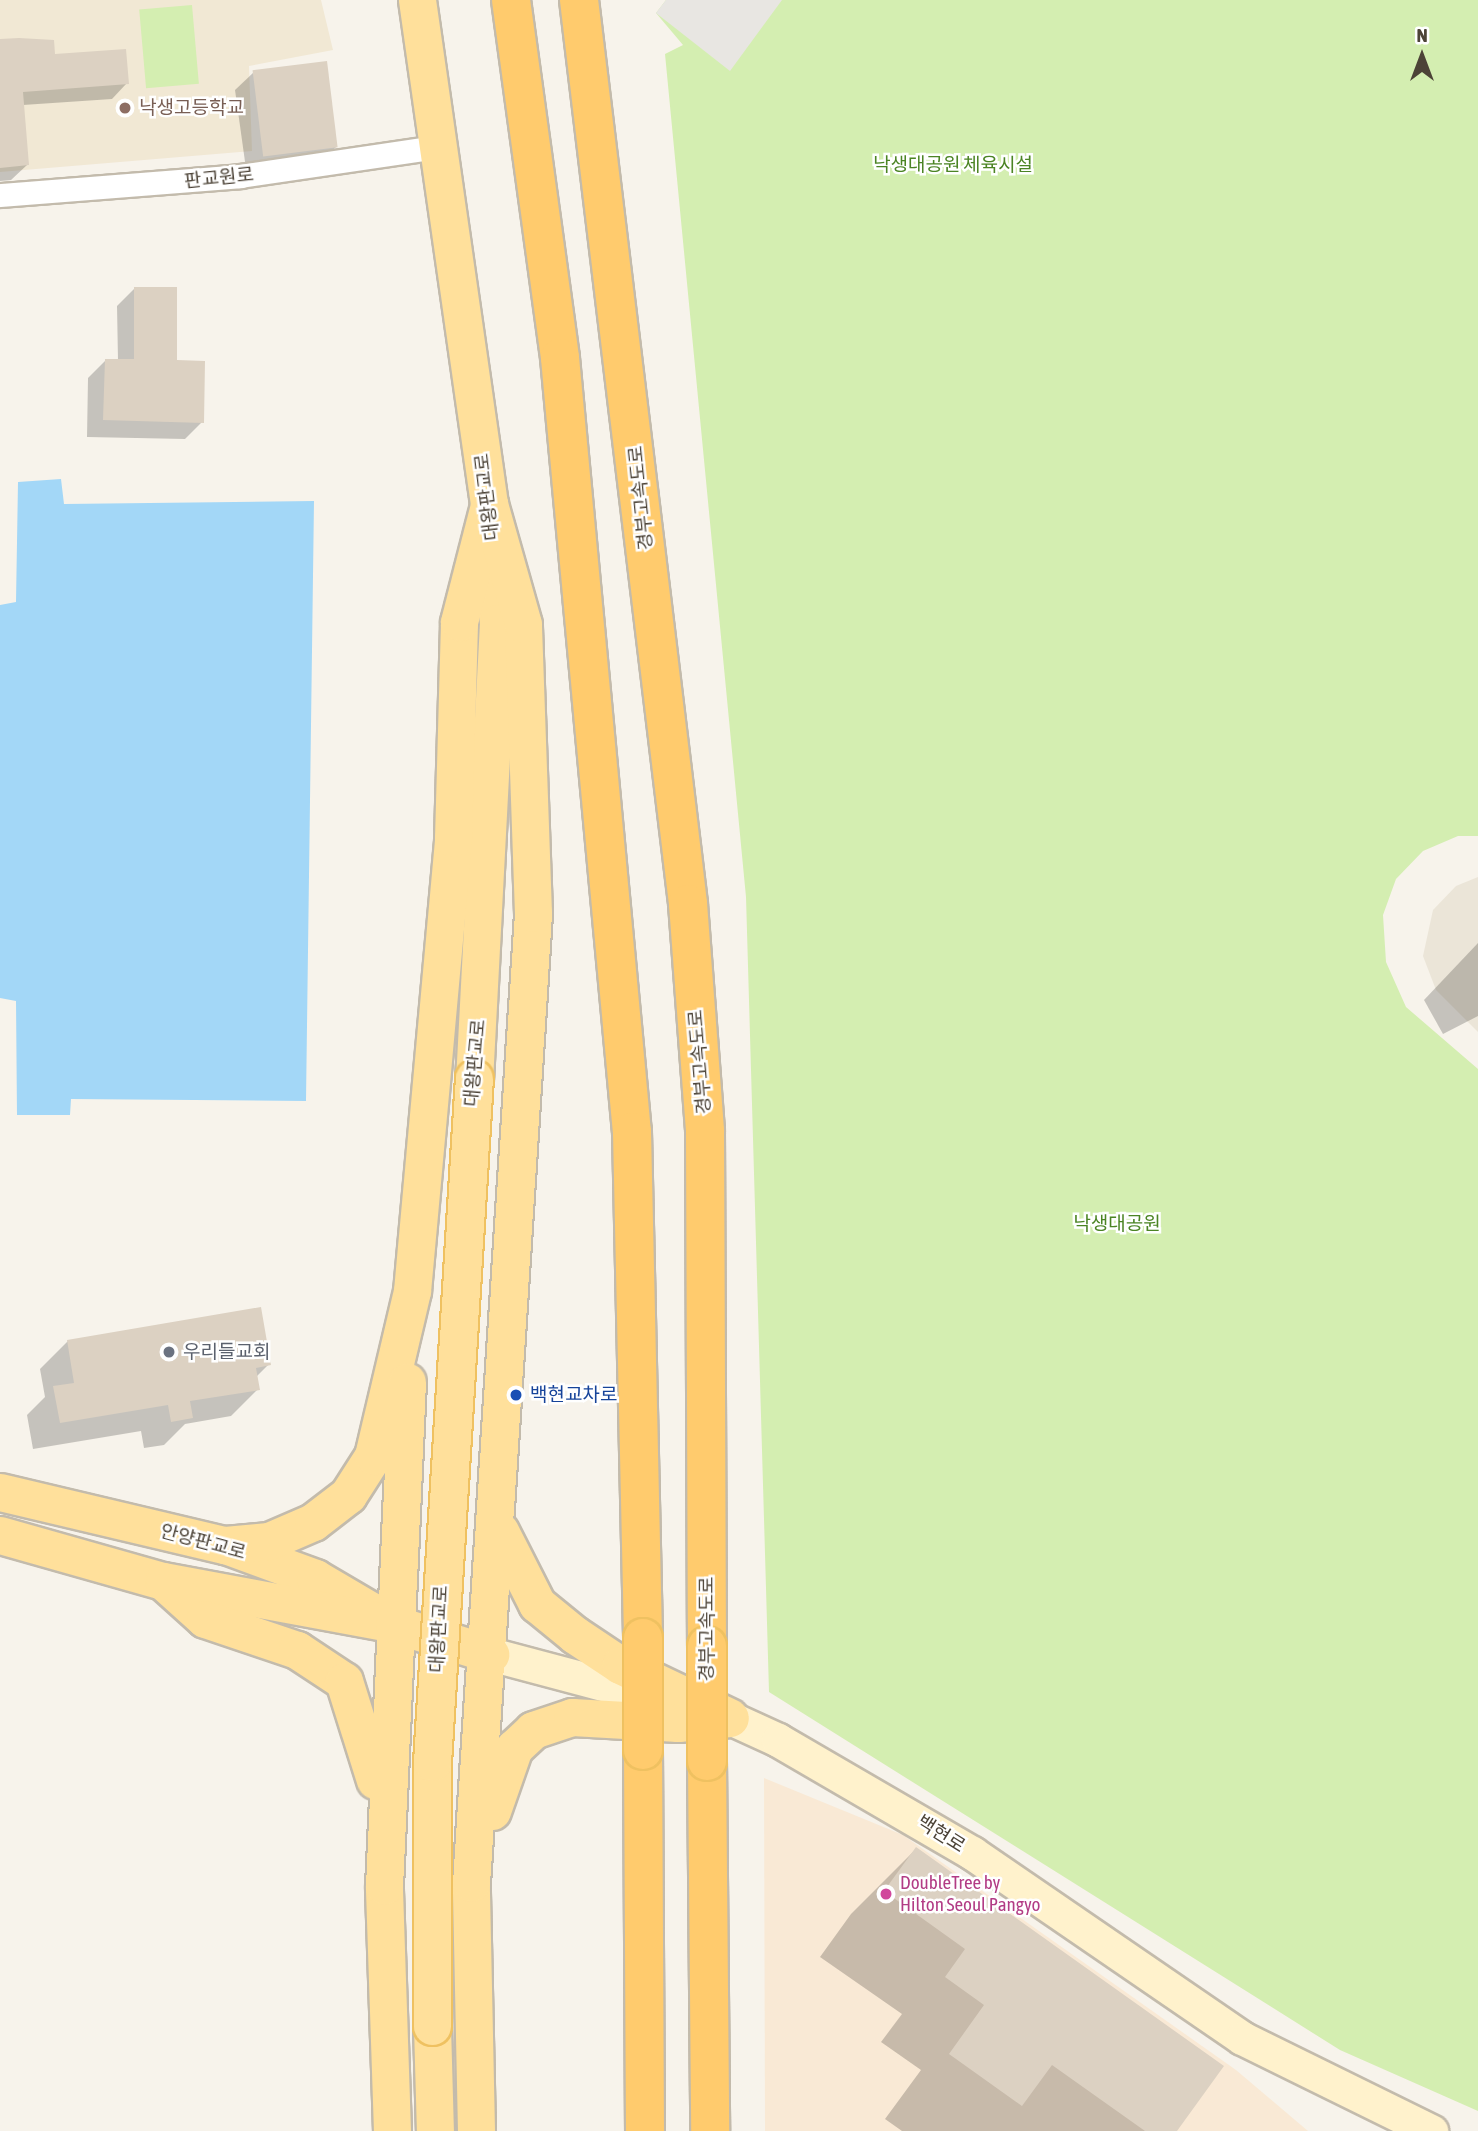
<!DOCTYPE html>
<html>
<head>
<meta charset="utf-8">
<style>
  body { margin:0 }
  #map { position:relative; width:1478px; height:2131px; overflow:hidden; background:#f7f3eb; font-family:"Asap Condensed","Noto Sans KR",sans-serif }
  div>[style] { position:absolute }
  .residential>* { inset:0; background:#ebe5d8 }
  .commercial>* { inset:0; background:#f9e9d5 }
  .education>* { inset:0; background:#f1e8d4 }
  .green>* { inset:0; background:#d4eeb1; transform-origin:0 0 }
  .parking>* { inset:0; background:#e8e6e2 }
  .water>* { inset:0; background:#a3d7f7 }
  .shadow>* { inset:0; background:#0003 }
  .building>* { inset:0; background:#dcd1c2; transform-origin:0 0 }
  .roads { filter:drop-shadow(2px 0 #c3bbac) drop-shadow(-2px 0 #c3bbac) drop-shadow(0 2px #c3bbac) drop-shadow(0 -2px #c3bbac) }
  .street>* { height:23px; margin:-11.5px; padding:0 11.5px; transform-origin:11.5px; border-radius:11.5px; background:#fff }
  .secondary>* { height:33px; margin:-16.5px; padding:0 16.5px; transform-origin:16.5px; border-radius:16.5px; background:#fff2cc }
  .primary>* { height:37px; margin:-18.5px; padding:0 18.5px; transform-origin:18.5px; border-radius:18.5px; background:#ffe09b }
  .highway>* { height:38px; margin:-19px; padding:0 19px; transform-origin:19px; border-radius:19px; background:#ffcb6d }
  .bridges { filter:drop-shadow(2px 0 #efc161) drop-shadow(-2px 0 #efc161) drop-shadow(0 2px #efc161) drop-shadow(0 -2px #efc161) }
  .primary-bridge>* { height:37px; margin:-18.5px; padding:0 18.5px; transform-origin:18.5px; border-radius:18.5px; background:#ffe09b }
  .highway-bridge>* { height:38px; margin:-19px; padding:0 19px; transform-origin:19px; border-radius:19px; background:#ffcb6d }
  .dots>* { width:19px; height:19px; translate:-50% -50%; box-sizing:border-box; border:4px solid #fff; border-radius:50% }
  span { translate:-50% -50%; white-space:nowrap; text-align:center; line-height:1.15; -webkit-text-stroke:5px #fff; paint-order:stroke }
  .education-label { font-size:19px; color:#785e54 }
  .left { translate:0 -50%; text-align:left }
  .park-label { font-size:19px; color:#4b8424 }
  .street-label { font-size:19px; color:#4c4337 }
  .worship-label { font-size:19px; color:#5b616d }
  .transit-label { font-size:19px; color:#164399 }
  .hotel-label { font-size:19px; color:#b23c85 }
  .north { position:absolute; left:1387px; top:21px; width:70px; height:70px; -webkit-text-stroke:5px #fff; paint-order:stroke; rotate:0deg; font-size:19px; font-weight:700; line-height:28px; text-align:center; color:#4c4337 }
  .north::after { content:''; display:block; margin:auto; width:24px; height:32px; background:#4c4337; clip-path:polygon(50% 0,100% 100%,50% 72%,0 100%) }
</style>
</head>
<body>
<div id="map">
  <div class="residential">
    <i style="clip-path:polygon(1478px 877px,1478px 1032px,1436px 990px,1423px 956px,1433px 910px,1456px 886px)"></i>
  </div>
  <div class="commercial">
    <i style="clip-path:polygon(764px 1778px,903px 1835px,1236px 2070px,1308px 2131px,765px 2131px)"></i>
  </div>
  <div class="education">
    <i style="clip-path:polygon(0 0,321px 0,333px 50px,249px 66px,252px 151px,0 172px)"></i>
  </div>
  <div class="green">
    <i style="clip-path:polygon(666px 0,1478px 0,1478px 836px,1458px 836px,1423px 851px,1396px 879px,1383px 915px,1386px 962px,1406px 1007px,1478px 1069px,1478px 2111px,1340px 2050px,769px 1692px,746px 897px,665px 54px,683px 45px,656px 13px)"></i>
    <i style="left:192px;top:5px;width:79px;height:53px;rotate:85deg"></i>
  </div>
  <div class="parking">
    <i style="clip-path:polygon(666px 0,782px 0,730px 71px,656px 13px)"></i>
  </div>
  <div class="water">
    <i style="clip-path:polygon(61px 479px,64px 504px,314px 501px,306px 1101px,71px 1099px,70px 1115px,17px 1115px,16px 1001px,0 998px,0 605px,16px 602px,18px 482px)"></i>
  </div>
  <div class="shadow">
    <i style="clip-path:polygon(0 41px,127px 83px,112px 99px,23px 105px,27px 165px,11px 180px,0 181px)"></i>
    <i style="clip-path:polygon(254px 72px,336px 147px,318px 165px,247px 176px,235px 90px)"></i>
    <i style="clip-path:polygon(134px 289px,202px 422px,185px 439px,87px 437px,88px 378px,106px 360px,118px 361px,117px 306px)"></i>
    <i style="clip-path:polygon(1478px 943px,1478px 1016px,1443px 1034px,1424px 1000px)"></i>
    <i style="clip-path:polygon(68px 1341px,269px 1364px,256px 1377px,258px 1389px,231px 1416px,185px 1424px,164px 1445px,144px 1448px,141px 1431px,33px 1449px,27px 1415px,45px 1397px,40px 1369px)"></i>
    <i style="clip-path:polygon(916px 1849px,1175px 2131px,902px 2131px,885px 2119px,921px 2070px,881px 2042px,902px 2014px,820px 1957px,851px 1914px)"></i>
  </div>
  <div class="building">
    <i style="clip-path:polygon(19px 38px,54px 40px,55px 54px,126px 49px,129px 84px,23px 92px,29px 165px,0 168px,0 39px)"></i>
    <i style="left:327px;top:61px;width:87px;height:75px;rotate:83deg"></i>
    <i style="clip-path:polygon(134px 287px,177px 287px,177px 360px,205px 361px,204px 423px,103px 420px,105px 359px,134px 359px)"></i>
    <i style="clip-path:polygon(261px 1307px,271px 1365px,256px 1368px,260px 1390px,190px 1401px,193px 1418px,171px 1422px,168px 1405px,60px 1423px,53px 1386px,74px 1383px,67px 1340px)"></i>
    <i style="clip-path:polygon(916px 1847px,1224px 2066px,1177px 2131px,1145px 2131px,1052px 2065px,1022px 2106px,949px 2054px,984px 2005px,945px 1977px,965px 1949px,884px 1891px)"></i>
  </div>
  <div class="roads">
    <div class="street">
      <i style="left:0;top:195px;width:241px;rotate:-4.5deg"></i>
      <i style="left:240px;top:176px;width:199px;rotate:-8.4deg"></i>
    </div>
    <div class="secondary">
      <i style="left:490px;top:1654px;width:248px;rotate:14.9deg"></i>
      <i style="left:730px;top:1718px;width:53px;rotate:24.6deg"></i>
      <i style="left:778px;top:1740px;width:225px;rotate:30.2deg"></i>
      <i style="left:972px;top:1853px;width:327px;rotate:34.4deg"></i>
      <i style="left:1242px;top:2038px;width:211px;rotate:26.2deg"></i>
    </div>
    <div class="primary">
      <i style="left:417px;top:0;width:509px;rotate:81.87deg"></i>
      <i style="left:489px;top:504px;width:119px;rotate:85.7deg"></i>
      <i style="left:498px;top:623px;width:456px;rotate:93deg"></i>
      <i style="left:0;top:1492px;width:231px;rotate:13.3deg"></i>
      <i style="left:225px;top:1545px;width:96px;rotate:20.1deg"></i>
      <i style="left:315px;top:1578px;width:73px;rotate:30.4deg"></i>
      <i style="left:500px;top:1531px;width:82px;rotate:63.1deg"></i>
      <i style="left:537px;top:1604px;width:49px;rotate:39.2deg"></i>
      <i style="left:575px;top:1635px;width:54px;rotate:33.7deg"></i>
      <i style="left:620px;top:1665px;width:121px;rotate:25.5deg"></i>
      <i style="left:0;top:1535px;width:169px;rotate:15.8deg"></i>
      <i style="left:163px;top:1581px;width:235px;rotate:10.5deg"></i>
      <i style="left:394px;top:1624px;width:101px;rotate:17.4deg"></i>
      <i style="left:225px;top:1545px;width:44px;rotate:-5.2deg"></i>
      <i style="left:269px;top:1541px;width:48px;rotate:-23.4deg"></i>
      <i style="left:313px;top:1522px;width:44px;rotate:-37.6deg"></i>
      <i style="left:348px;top:1495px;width:46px;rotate:-57.3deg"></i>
      <i style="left:373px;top:1456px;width:170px;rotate:-76.7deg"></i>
      <i style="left:412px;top:1291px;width:455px;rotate:-84.8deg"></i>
      <i style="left:453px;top:838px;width:216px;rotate:-88.4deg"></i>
      <i style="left:459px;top:622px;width:121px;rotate:-75.6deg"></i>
      <i style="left:164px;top:1582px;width:55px;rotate:42.1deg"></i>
      <i style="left:205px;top:1619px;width:97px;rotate:18.6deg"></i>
      <i style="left:297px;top:1650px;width:56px;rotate:33.4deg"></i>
      <i style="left:344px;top:1681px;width:104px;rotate:72.6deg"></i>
      <i style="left:492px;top:1811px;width:67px;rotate:-70.8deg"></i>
      <i style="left:514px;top:1748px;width:26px;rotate:-43deg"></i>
      <i style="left:533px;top:1730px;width:41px;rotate:-18.4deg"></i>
      <i style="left:572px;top:1717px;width:106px;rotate:3.2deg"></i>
      <i style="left:678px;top:1723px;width:52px;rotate:-5.5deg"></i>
      <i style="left:432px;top:2026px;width:105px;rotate:88.4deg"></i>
      <i style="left:392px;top:2131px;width:245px;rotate:-91.9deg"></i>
      <i style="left:384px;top:1886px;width:505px;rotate:-87.39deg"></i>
      <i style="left:476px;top:2131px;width:248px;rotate:-91.2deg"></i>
      <i style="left:471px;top:1883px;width:972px;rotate:-86.34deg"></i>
      <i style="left:533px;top:913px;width:289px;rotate:-92deg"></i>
      <i style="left:523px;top:624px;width:125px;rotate:-105.8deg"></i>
    </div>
    <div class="highway">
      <i style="left:511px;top:0;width:361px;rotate:82.2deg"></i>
      <i style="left:560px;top:358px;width:777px;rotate:84.69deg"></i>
      <i style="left:632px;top:1132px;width:506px;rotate:88.75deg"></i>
      <i style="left:579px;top:0;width:911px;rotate:83.12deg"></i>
      <i style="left:688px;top:904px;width:228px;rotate:85.7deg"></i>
      <i style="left:705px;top:1131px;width:515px;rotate:89.78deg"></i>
      <i style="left:643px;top:1750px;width:381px;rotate:89.7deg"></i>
      <i style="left:707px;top:1761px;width:370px;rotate:89.5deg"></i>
    </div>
  </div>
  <div class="bridges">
    <div class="primary-bridge">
      <i style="left:432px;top:2026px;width:264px;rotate:-90deg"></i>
      <i style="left:432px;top:1762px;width:685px;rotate:-86.49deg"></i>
    </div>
    <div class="highway-bridge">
      <i style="left:643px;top:1638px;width:112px;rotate:90deg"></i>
      <i style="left:707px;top:1761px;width:115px;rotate:-90deg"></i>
    </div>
  </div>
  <div class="dots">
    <i style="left:125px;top:108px;background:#8d6e63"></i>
    <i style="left:169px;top:1352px;background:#6b7280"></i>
    <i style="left:516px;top:1395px;background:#1a4fb4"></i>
    <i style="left:886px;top:1894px;background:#d1479c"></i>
  </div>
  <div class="education-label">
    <span class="left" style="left:139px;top:108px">낙생고등학교</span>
  </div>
  <div class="park-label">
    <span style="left:953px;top:165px">낙생대공원 체육시설</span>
    <span style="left:1117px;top:1224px">낙생대공원</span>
  </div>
  <div class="street-label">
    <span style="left:219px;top:178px;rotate:-6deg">판교원로</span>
    <span style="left:487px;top:497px;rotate:-97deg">대왕판교로</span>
    <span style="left:641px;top:498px;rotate:-96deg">경부고속도로</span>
    <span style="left:700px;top:1062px;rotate:-95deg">경부고속도로</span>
    <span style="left:475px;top:1063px;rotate:-85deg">대왕판교로</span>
    <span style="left:203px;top:1542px;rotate:15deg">안양판교로</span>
    <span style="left:439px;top:1629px;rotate:-87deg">대왕판교로</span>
    <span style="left:707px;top:1629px;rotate:-90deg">경부고속도로</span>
    <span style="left:941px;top:1834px;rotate:32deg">백현로</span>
  </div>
  <div class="worship-label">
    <span class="left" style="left:183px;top:1352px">우리들교회</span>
  </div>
  <div class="transit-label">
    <span class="left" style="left:530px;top:1395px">백현교차로</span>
  </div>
  <div class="hotel-label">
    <span class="left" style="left:900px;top:1894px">DoubleTree by<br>Hilton Seoul Pangyo</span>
  </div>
  <div class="north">N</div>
</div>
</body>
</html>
